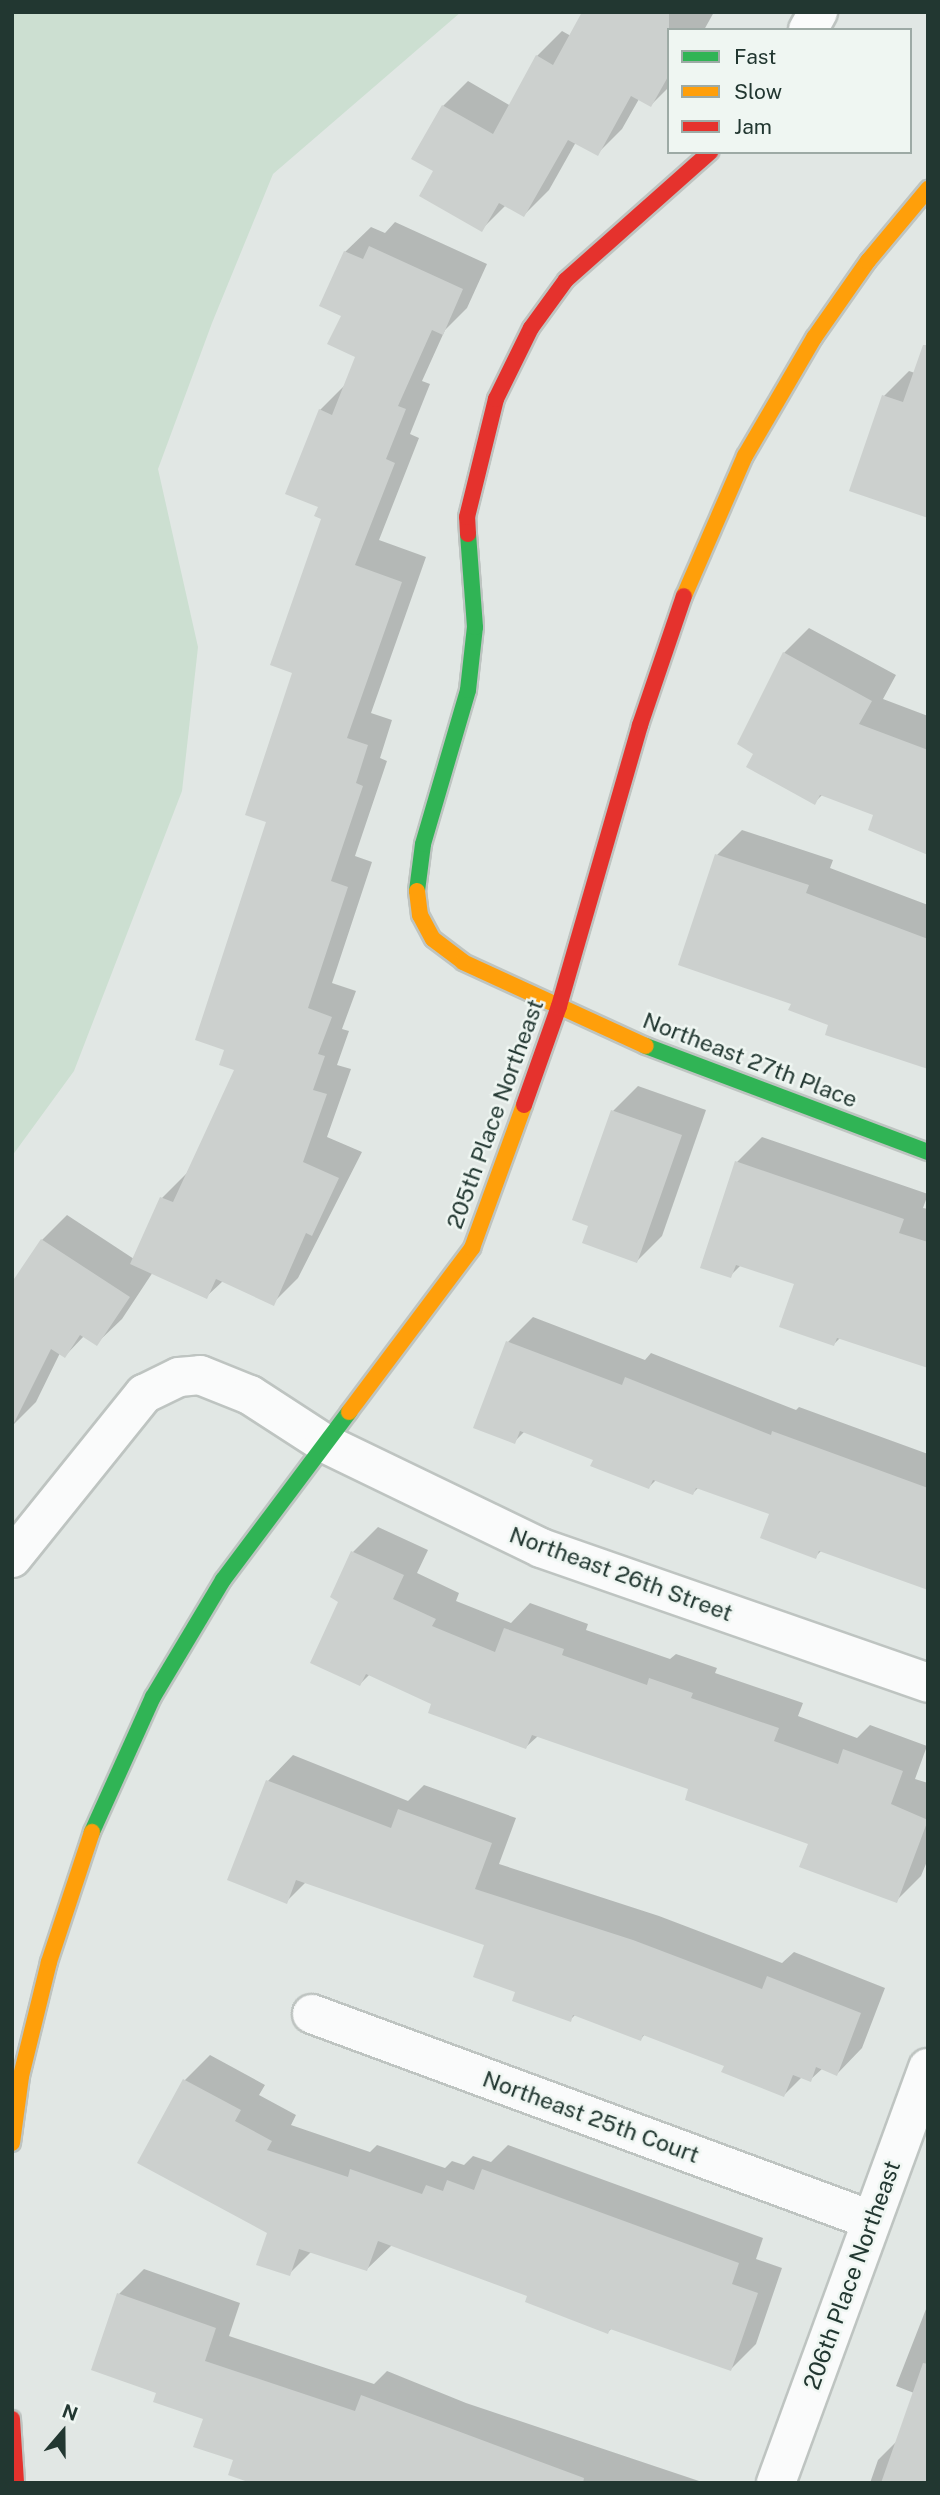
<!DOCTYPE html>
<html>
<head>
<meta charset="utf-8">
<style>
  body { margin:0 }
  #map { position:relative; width:940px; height:2495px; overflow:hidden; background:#e1e7e4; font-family:"Public Sans",sans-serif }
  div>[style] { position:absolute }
  .green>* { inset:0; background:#ccdfd1 }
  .shadow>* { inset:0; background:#0003 }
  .building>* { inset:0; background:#ccd0ce }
  .roads { filter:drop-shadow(2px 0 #bec4c1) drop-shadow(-2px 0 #bec4c1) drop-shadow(0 2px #bec4c1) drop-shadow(0 -2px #bec4c1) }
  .street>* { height:38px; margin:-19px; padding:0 19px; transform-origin:19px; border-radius:19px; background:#fafbfb }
  .fast>* { height:16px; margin:-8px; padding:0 8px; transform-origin:8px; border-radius:8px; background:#30b455 }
  .slow>* { height:16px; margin:-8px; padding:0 8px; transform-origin:8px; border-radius:8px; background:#ff9f0a }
  .jam>* { height:16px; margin:-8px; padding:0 8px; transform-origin:8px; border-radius:8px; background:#e5322d }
  span { translate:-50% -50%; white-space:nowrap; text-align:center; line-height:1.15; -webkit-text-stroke:5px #eff6f2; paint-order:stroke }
  .street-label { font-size:23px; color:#223731 }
  .frame { position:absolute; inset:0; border:14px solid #223731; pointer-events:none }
  .legend { position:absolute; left:667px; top:28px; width:245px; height:126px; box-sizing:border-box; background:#eff6f2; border:2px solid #9daaa5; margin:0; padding:9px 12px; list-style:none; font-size:21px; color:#223731 }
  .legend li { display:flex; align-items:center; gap:14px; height:35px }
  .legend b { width:35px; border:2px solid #9daaa5 }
  .north { position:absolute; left:28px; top:2397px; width:70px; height:70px; -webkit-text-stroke:5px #eff6f2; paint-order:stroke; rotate:20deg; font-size:19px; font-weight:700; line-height:28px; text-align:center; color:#223731 }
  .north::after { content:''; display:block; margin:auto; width:24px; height:32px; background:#223731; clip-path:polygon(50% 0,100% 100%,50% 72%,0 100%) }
</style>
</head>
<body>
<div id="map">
  <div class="green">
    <i style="clip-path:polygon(12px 12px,461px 12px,273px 174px,212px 323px,158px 469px,198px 647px,182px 791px,74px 1071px,12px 1156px)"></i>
  </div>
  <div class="shadow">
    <i style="clip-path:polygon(616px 12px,714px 12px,704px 30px,669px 30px,669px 87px,651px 105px,639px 99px,622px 129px,597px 154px,576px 142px,549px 190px,524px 215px,506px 205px,482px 229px,435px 171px,443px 106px,468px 81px,511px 106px,537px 56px,562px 31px,571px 36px)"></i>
    <i style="clip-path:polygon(395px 222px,487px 264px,467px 308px,445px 330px,422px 381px,430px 384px,410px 434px,419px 438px,379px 540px,426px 557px,371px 713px,392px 720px,380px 758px,387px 761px,355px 856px,372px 862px,332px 983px,356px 991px,342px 1029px,349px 1031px,337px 1065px,351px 1069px,327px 1137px,362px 1152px,298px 1278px,273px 1303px,223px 1281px,207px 1296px,153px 1272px,122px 1319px,96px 1344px,84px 1336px,65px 1356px,60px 1353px,36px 1402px,12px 1426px,42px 1240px,67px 1215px,134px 1259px,162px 1198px,187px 1173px,237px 1069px,227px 1049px,324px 518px,320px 506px,320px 410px,345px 385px,357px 356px,343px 315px,345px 252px,371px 227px,385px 233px)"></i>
    <i style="clip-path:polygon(909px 371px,915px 373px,928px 513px,884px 396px)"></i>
    <i style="clip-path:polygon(809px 628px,896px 675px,883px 699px,928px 716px,928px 852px,876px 814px,823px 794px,814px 803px,756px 753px,784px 653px)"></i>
    <i style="clip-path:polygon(742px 830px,833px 860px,830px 868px,928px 905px,928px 1067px,827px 1034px,831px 1024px,793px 1003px,717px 855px)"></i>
    <i style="clip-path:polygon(638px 1086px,706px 1110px,662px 1236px,637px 1261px,590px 1225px,613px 1111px)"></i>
    <i style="clip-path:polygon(762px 1137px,928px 1194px,923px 1208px,928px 1209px,928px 1366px,841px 1337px,834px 1344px,796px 1283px,741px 1265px,730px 1276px,737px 1162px)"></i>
    <i style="clip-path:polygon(533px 1317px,645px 1360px,651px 1353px,796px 1410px,799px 1407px,928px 1454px,928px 1588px,822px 1550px,815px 1557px,771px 1513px,699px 1487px,693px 1493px,656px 1480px,649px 1487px,595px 1459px,525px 1431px,514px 1442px,508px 1342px)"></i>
    <i style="clip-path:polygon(378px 1527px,428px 1550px,417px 1573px,459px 1593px,456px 1601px,511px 1623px,530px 1603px,588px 1624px,586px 1630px,670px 1659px,676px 1654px,717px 1668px,715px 1673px,803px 1703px,798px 1716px,857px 1738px,870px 1725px,927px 1746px,915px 1779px,928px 1783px,928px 1859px,921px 1876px,896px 1901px,810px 1843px,691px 1788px,538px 1736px,526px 1747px,370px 1674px,360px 1684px,341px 1601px,353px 1552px)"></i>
    <i style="clip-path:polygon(293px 1755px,408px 1801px,424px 1785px,516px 1818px,499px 1864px,659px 1916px,782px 1963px,794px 1952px,885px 1988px,862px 2048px,837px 2074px,823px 2068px,810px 2080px,802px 2077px,784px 2095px,726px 2065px,645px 2034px,641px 2039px,576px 2014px,570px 2020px,518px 1990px,486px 1944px,306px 1882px,286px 1902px,229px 1879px,268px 1781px)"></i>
    <i style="clip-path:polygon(210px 2055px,265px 2085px,259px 2095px,296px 2115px,291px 2125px,370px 2152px,377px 2145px,445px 2168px,452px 2161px,464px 2165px,473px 2156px,491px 2162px,508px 2145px,763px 2238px,756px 2259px,782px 2268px,756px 2344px,731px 2369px,612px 2328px,608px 2332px,530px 2295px,392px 2245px,367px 2269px,312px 2251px,289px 2274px,269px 2232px,140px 2163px,185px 2080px)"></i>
    <i style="clip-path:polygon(144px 2269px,240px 2303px,229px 2336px,374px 2384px,387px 2371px,466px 2403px,705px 2483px,288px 2483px,235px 2459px,205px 2417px,159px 2392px,119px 2294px)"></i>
    <i style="clip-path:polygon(928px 2304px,928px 2483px,870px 2483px,878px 2460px,898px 2440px,914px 2393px,896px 2386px)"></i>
  </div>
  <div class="building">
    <i style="clip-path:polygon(582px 12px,669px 12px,669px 75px,651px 107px,631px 96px,598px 156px,568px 140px,524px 217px,499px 203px,482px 232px,419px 196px,433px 171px,411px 159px,442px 105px,493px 134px,536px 55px,553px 65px)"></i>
    <i style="clip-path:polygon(369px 246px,463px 289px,443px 335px,432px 330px,398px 406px,406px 409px,386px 459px,395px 463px,355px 565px,402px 582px,347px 738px,368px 745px,356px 783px,363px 786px,331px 881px,348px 887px,308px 1008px,332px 1017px,318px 1054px,325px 1056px,313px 1090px,327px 1094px,303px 1162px,339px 1178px,312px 1236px,306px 1233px,274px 1306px,216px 1279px,207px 1299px,130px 1264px,160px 1197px,173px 1202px,234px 1070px,219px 1065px,224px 1050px,195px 1040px,266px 822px,245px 815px,292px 673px,270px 665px,321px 519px,314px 516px,318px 507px,285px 494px,319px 409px,332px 415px,355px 357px,327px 344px,341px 316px,319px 306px,344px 251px,363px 259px)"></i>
    <i style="clip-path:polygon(923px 345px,928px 345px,928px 518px,849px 491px,882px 395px,903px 402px)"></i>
    <i style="clip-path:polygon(783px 652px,872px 701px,859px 724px,928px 750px,928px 855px,868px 830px,873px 815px,820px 795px,815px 805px,746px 767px,753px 754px,737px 744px)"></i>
    <i style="clip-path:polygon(715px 854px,809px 885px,806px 893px,928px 939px,928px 1069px,825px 1035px,828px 1025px,788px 1010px,791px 1004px,678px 965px)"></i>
    <i style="clip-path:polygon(611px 1110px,682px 1135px,637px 1263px,582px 1243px,588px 1226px,572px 1220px)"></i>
    <i style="clip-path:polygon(735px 1161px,904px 1219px,899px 1233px,928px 1242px,928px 1368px,837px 1338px,834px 1346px,779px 1327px,794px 1284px,736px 1265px,731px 1278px,700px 1268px)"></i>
    <i style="clip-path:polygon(41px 1239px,130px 1297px,97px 1346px,80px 1335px,65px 1358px,51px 1349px,12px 1427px,12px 1282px)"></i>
    <i style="clip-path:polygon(506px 1341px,622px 1385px,625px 1377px,771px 1435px,772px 1431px,928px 1488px,928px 1590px,819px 1551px,816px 1559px,760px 1538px,769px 1514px,696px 1488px,693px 1495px,653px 1480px,649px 1489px,590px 1466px,593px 1460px,520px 1431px,515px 1444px,473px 1428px)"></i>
    <i style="clip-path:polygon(351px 1551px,404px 1575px,393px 1599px,436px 1619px,432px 1626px,495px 1652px,504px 1628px,564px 1649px,562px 1655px,647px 1685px,649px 1678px,693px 1693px,691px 1698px,779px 1728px,774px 1741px,838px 1764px,843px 1749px,903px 1771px,891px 1804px,928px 1820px,897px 1903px,799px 1867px,808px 1844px,685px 1800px,688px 1789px,532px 1735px,526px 1749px,428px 1713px,431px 1704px,366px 1674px,360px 1686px,310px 1663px,338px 1602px,330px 1597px)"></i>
    <i style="clip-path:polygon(266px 1780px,391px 1828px,398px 1809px,492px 1843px,475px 1889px,633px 1940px,762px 1989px,767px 1976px,861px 2013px,837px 2076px,816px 2067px,811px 2082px,793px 2075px,784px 2097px,721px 2072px,724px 2066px,643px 2035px,641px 2041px,573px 2015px,571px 2022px,512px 2001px,515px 1992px,473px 1977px,484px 1945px,296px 1880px,287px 1904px,227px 1880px)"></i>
    <i style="clip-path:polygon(183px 2079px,241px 2110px,235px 2121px,272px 2141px,267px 2150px,348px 2177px,350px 2169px,422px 2194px,426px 2185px,443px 2191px,447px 2180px,474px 2190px,482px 2169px,739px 2263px,732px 2284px,758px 2293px,731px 2371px,610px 2329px,608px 2334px,525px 2302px,527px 2296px,378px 2241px,367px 2271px,299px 2249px,290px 2276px,256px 2265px,267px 2233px,137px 2163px)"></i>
    <i style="clip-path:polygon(117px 2293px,216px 2328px,205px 2361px,355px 2411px,361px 2395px,584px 2478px,583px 2483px,251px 2483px,228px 2475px,233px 2460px,193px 2447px,203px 2419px,153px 2402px,156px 2393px,91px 2370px)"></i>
    <i style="clip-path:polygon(923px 2363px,928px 2364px,928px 2483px,881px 2483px)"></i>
  </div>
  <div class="roads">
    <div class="street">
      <i style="left:808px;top:30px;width:21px;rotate:-61deg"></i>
      <i style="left:12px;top:1558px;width:211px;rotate:-51.2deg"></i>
      <i style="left:144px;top:1394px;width:39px;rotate:-26deg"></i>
      <i style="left:179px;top:1377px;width:21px;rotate:-5deg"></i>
      <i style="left:200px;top:1375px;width:54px;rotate:21.8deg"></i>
      <i style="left:250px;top:1395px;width:88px;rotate:33deg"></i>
      <i style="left:324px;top:1443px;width:241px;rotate:25.8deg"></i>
      <i style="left:541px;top:1548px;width:410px;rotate:19.2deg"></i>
      <i style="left:312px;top:2014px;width:596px;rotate:20.23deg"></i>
      <i style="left:776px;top:2483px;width:442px;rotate:-69.9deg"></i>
    </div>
    <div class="fast">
      <i style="left:417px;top:891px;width:47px;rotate:-82.7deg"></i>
      <i style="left:423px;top:844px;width:160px;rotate:-73.7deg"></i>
      <i style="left:468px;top:690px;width:63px;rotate:-83.7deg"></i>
      <i style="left:475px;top:627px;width:93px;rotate:-94.3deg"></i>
      <i style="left:646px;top:1046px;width:301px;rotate:20.6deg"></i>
      <i style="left:92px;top:1832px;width:148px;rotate:-65.7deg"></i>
      <i style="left:153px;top:1697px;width:136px;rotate:-59.1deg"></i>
      <i style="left:223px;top:1580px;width:210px;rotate:-53.1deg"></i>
    </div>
    <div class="slow">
      <i style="left:684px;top:596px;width:153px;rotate:-66.5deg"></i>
      <i style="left:745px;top:456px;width:137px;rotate:-59.7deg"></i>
      <i style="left:814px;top:338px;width:94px;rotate:-55deg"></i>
      <i style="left:868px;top:261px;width:94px;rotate:-50.2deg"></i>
      <i style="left:417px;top:891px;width:24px;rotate:83deg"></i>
      <i style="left:420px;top:915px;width:27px;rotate:62deg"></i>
      <i style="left:433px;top:939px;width:38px;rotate:37deg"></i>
      <i style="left:463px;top:962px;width:201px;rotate:24.7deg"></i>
      <i style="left:349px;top:1412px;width:205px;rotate:-53.1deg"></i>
      <i style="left:472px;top:1248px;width:152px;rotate:-70deg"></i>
      <i style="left:12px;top:2143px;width:68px;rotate:-82.3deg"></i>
      <i style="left:21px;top:2076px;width:117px;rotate:-76.2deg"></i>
      <i style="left:49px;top:1962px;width:137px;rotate:-71.7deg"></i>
    </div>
    <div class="jam">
      <i style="left:468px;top:534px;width:17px;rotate:-93deg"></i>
      <i style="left:467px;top:517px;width:122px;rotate:-76.2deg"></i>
      <i style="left:496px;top:399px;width:79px;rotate:-63.8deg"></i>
      <i style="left:531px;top:328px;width:59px;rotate:-53.9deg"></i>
      <i style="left:566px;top:280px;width:193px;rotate:-41.6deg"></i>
      <i style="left:524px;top:1105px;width:105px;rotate:-70.5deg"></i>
      <i style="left:559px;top:1006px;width:292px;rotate:-73.9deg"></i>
      <i style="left:640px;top:725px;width:136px;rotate:-71.2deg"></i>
      <i style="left:12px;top:2419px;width:64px;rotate:86.4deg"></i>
    </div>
  </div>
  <div class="street-label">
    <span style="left:750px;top:1060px;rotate:21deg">Northeast 27th Place</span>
    <span style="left:495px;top:1114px;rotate:-70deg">205th Place Northeast</span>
    <span style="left:621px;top:1574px;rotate:20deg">Northeast 26th Street</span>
    <span style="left:591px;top:2117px;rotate:20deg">Northeast 25th Court</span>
    <span style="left:852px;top:2275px;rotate:-70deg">206th Place Northeast</span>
  </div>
  <div class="frame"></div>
  <ul class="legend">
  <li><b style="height:9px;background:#30b455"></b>Fast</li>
  <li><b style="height:9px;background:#ff9f0a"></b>Slow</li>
  <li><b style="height:9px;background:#e5322d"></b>Jam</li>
  </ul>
  <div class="north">N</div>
</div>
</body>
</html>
